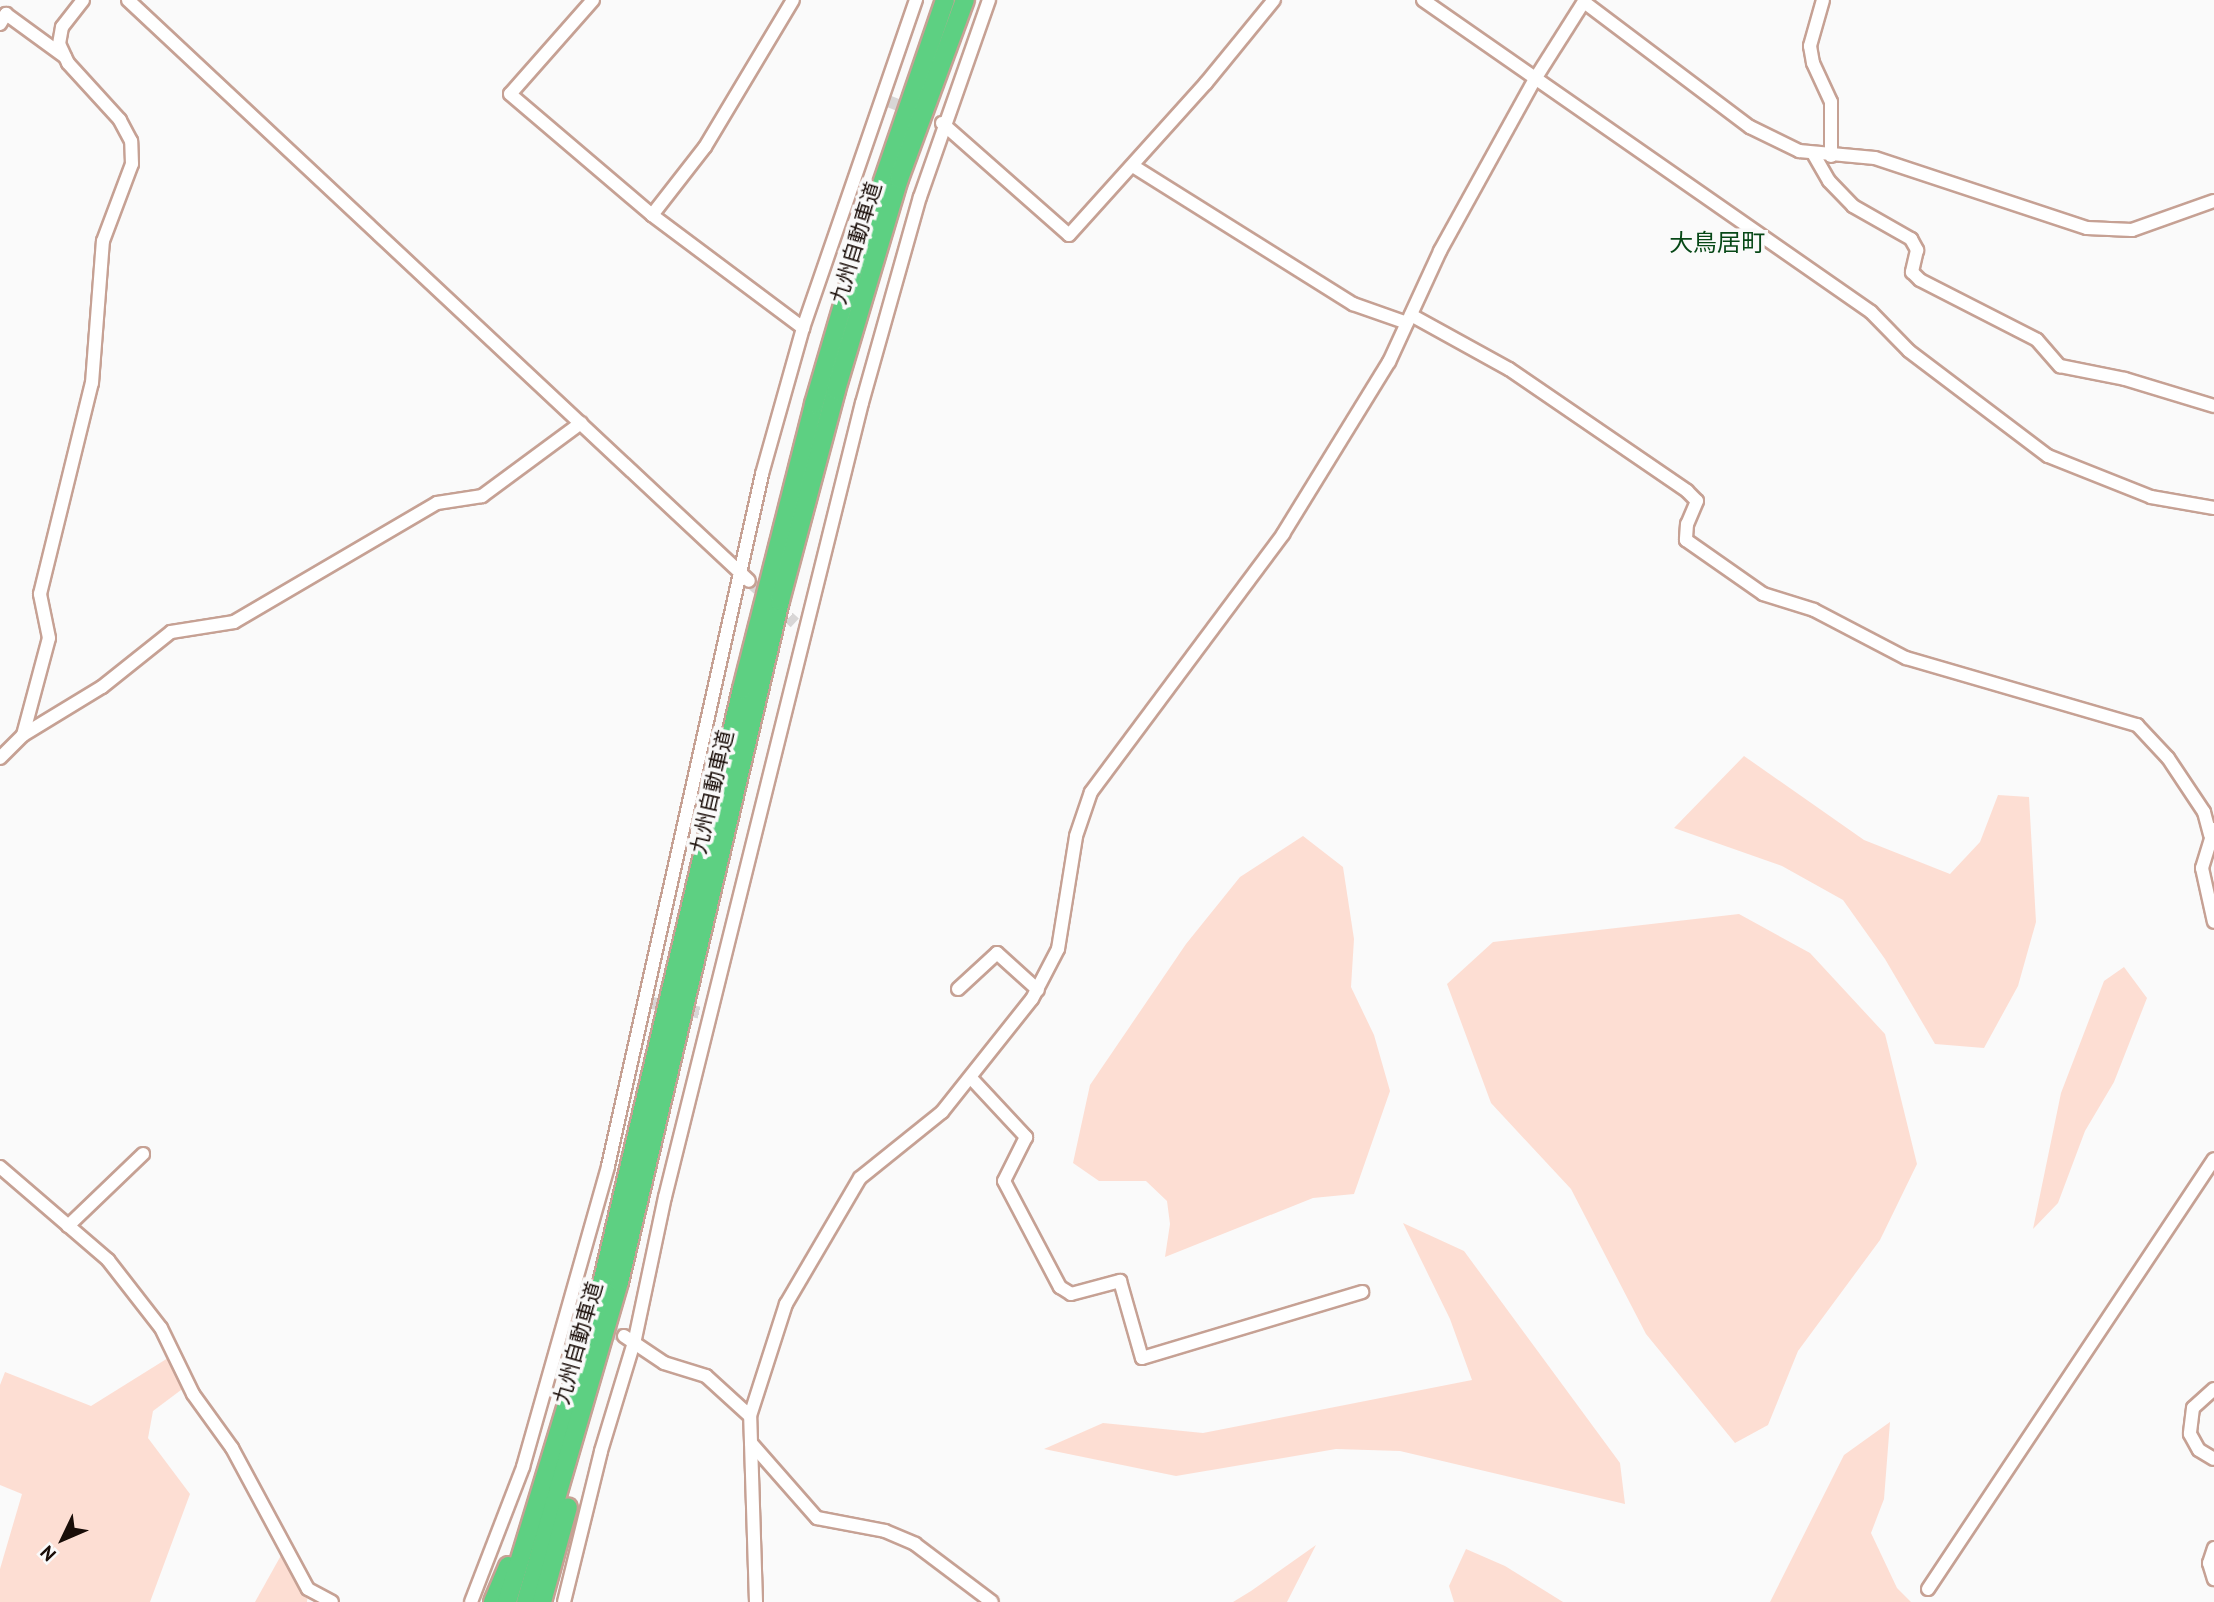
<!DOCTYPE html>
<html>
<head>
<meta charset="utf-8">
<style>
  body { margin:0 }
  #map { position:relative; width:2214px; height:1602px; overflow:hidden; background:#fafafa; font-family:"PT Sans","Noto Sans JP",sans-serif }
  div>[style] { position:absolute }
  .green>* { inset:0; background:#fdded3 }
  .minor-tunnel>* { height:12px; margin-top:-6px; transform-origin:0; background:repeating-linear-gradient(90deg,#d8d6d6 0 12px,transparent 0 18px) }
  .roads { filter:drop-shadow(2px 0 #c6a194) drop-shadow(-2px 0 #c6a194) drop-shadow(0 2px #c6a194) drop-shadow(0 -2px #c6a194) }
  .minor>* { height:12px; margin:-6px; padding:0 6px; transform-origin:6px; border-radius:6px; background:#fff }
  .highway>* { height:18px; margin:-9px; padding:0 9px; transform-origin:9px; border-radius:9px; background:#5dd082 }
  span { translate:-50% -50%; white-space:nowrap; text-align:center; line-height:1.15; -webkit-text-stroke:7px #fafafa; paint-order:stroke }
  .street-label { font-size:21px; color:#190d08 }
  .quarter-label { font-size:24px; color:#074817 }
  .north { position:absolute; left:28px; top:1504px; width:70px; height:70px; -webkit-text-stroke:5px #fafafa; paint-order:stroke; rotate:226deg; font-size:19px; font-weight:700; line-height:28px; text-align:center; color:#190d08 }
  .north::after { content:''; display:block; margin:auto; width:24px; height:32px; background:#190d08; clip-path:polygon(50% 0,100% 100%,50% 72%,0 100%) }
</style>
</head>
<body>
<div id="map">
  <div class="green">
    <i style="clip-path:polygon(1744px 756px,1864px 840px,1950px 874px,1980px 842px,1998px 795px,2029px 797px,2036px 922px,2018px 986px,1984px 1048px,1935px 1044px,1885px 959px,1843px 900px,1782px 866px,1674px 828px)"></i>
    <i style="clip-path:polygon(1303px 836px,1343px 867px,1354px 939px,1351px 987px,1374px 1035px,1390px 1091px,1354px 1194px,1313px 1198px,1165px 1257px,1170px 1224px,1167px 1201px,1146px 1181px,1099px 1181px,1073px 1163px,1090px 1085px,1186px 944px,1240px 877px)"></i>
    <i style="clip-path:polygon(1739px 914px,1810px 953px,1885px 1034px,1917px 1164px,1880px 1240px,1798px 1351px,1768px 1425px,1735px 1443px,1646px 1334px,1571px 1189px,1491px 1103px,1447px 984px,1493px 942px)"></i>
    <i style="clip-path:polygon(2124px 967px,2147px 998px,2114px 1082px,2085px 1131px,2058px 1203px,2033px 1229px,2061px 1093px,2104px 981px)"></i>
    <i style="clip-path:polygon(1403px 1223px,1464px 1251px,1620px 1463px,1625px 1504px,1400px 1451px,1336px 1449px,1176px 1476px,1044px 1449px,1103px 1423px,1203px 1433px,1472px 1380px,1450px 1319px)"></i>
    <i style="clip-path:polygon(168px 1358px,185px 1387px,153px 1411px,148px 1438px,190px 1494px,150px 1602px,0 1602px,0 1569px,22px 1494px,0 1485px,0 1385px,5px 1372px,91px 1406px)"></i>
    <i style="clip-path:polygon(1890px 1422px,1884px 1499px,1871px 1533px,1897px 1588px,1911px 1602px,1770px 1602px,1844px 1455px)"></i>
    <i style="clip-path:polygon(1316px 1545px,1287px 1602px,1233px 1602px,1251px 1591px)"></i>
    <i style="clip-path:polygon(1466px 1549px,1505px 1566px,1563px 1602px,1454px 1602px,1449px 1586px)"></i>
    <i style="clip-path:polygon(284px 1550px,308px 1590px,307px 1602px,255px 1602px)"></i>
  </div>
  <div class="minor-tunnel">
    <i style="left:888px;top:101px;width:54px;rotate:21.8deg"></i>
    <i style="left:749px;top:581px;width:62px;rotate:42.4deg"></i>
    <i style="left:652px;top:1003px;width:50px;rotate:11.5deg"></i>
    <i style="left:573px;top:1323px;width:53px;rotate:14.3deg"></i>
  </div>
  <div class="roads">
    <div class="minor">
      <i style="left:128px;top:0;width:850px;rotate:43.09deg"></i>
      <i style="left:593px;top:0;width:125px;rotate:131.4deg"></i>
      <i style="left:510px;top:94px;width:187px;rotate:40.4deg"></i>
      <i style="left:652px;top:215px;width:189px;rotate:36.8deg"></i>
      <i style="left:1423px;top:0;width:546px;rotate:34.85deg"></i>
      <i style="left:1871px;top:312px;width:54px;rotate:45.7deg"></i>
      <i style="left:1909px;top:351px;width:174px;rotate:37.1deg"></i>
      <i style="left:2048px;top:456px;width:111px;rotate:21.7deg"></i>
      <i style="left:2151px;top:497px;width:64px;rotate:9.9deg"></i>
      <i style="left:1823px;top:0;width:48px;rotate:105.8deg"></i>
      <i style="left:1810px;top:46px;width:17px;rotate:80deg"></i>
      <i style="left:1813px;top:63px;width:43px;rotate:65.2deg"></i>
      <i style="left:1831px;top:102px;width:54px;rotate:90deg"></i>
      <i style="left:1584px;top:2px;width:208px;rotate:37deg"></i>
      <i style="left:1750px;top:127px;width:55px;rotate:26.1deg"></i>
      <i style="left:1799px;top:151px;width:76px;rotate:5.3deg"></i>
      <i style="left:1875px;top:158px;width:223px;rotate:18.3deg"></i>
      <i style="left:2087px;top:228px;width:45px;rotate:2.5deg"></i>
      <i style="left:2132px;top:230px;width:87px;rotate:-19.5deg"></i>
      <i style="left:0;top:24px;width:12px;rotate:-59deg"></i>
      <i style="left:6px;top:14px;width:73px;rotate:36.1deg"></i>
      <i style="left:942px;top:123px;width:169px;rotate:41.4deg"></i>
      <i style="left:1069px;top:235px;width:205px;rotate:-48deg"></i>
      <i style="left:1206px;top:83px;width:107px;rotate:-50.7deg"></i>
      <i style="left:1814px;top:155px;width:30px;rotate:60deg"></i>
      <i style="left:1829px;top:181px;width:35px;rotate:46deg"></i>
      <i style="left:1853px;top:206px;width:67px;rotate:29.6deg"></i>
      <i style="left:1911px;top:239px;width:13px;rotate:61deg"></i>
      <i style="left:1917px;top:250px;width:23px;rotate:103deg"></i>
      <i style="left:1912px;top:272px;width:11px;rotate:45deg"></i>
      <i style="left:1920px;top:280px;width:131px;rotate:27.1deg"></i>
      <i style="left:2037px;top:340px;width:35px;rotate:49deg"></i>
      <i style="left:2060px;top:366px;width:66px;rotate:11.3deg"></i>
      <i style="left:2125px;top:379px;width:93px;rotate:16.9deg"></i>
      <i style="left:1133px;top:166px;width:260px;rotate:32.1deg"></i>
      <i style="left:1353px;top:304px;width:57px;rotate:19.4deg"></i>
      <i style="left:652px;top:215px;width:86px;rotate:-52.1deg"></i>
      <i style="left:705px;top:147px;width:171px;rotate:-59.1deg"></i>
      <i style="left:1411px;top:315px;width:112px;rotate:28.9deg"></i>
      <i style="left:1509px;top:369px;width:216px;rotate:34.4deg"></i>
      <i style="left:1687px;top:491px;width:14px;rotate:45deg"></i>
      <i style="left:1697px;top:501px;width:25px;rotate:113deg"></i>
      <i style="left:1687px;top:524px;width:16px;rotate:94deg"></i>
      <i style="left:1686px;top:540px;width:94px;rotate:35deg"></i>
      <i style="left:1763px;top:594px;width:53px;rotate:17.4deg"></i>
      <i style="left:1814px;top:610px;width:104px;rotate:27.6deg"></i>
      <i style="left:1906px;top:658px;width:241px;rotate:16.2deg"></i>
      <i style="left:2137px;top:725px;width:45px;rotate:46.8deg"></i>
      <i style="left:2168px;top:758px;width:65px;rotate:56.3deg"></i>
      <i style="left:2204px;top:812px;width:24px;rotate:75deg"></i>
      <i style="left:23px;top:735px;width:100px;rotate:-75deg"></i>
      <i style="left:49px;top:638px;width:45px;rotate:-101.6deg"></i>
      <i style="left:40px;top:594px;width:217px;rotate:-76.2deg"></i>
      <i style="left:92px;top:383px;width:142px;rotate:-85.6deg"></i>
      <i style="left:103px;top:241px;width:82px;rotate:-69.4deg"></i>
      <i style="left:132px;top:164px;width:23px;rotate:-92deg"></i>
      <i style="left:131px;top:141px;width:24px;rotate:-118deg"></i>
      <i style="left:120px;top:120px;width:77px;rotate:-132.4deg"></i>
      <i style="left:68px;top:63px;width:21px;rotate:-115deg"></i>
      <i style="left:59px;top:44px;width:17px;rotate:-80deg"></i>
      <i style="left:62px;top:27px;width:34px;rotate:-52deg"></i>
      <i style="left:0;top:758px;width:33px;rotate:-45deg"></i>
      <i style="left:23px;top:735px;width:92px;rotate:-31.3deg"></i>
      <i style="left:102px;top:687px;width:88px;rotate:-38.6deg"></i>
      <i style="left:171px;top:632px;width:64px;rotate:-9deg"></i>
      <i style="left:234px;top:622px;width:235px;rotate:-30.4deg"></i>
      <i style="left:437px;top:503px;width:46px;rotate:-8.8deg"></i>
      <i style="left:482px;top:496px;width:123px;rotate:-36.4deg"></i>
      <i style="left:2214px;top:829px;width:41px;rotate:107.1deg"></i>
      <i style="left:2202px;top:868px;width:55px;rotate:77.5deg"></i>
      <i style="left:958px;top:989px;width:53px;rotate:-42.7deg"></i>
      <i style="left:997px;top:953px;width:55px;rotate:42.1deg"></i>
      <i style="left:971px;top:1078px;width:81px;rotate:47deg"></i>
      <i style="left:1026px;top:1137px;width:49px;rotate:116.6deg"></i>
      <i style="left:1004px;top:1181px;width:120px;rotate:62.2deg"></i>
      <i style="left:1060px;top:1287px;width:13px;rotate:32deg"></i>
      <i style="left:1071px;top:1294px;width:51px;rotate:-14.9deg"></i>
      <i style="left:1120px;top:1281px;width:80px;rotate:74.1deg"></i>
      <i style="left:1142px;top:1358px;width:230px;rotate:-16.7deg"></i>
      <i style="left:0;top:1167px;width:143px;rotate:40.7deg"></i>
      <i style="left:108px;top:1260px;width:86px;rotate:52.1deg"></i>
      <i style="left:161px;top:1328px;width:73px;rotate:64.1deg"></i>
      <i style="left:193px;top:1394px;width:67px;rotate:54.2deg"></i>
      <i style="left:232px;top:1448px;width:160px;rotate:61.7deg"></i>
      <i style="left:308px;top:1589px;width:27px;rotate:28deg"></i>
      <i style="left:68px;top:1226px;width:104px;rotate:-43.8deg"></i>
      <i style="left:624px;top:1336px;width:48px;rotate:34deg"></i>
      <i style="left:664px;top:1363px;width:44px;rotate:17.2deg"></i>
      <i style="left:706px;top:1376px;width:59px;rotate:42.3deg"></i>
      <i style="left:2214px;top:1389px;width:28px;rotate:138deg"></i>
      <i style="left:2193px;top:1408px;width:26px;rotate:97deg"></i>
      <i style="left:2190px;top:1434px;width:18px;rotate:61deg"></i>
      <i style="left:2199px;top:1450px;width:17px;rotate:31deg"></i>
      <i style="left:751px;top:1443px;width:100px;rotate:48.7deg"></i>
      <i style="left:817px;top:1518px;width:69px;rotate:10.8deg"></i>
      <i style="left:885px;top:1531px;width:33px;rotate:23deg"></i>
      <i style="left:915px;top:1544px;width:96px;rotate:37deg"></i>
      <i style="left:2214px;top:1548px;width:16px;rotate:108deg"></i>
      <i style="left:2209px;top:1563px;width:17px;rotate:73deg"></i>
      <i style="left:1928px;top:1589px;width:516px;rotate:-56.37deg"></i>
      <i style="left:471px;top:1602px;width:145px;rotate:-68.9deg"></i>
      <i style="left:523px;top:1467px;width:313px;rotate:-74.2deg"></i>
      <i style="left:608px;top:1166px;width:709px;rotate:-77.45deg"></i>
      <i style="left:762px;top:474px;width:152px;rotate:-74.3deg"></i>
      <i style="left:803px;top:328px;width:347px;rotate:-71deg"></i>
      <i style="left:564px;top:1602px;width:155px;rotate:-76.2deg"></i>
      <i style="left:601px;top:1451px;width:117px;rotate:-73.1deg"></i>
      <i style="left:635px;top:1339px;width:145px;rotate:-78.1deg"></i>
      <i style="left:665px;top:1197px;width:818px;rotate:-76.07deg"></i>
      <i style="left:862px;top:403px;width:214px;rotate:-74.3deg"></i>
      <i style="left:920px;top:197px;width:209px;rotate:-70.7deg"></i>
      <i style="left:756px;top:1602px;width:186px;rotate:-91.8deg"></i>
      <i style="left:750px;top:1416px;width:118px;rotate:-72.2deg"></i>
      <i style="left:786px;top:1304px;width:146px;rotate:-59.6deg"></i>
      <i style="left:860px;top:1178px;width:105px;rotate:-38.8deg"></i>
      <i style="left:942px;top:1112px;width:144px;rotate:-51.5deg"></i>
      <i style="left:1032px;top:999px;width:56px;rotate:-62.5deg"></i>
      <i style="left:1058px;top:949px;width:114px;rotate:-80.9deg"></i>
      <i style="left:1076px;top:836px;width:46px;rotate:-71.2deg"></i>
      <i style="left:1091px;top:792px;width:322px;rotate:-53.3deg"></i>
      <i style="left:1283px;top:534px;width:202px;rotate:-58.4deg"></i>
      <i style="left:1389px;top:362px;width:122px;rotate:-65.3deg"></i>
      <i style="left:1440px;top:251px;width:196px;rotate:-61.1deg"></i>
      <i style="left:1535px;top:79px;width:93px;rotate:-57.7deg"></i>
    </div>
    <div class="highway">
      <i style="left:493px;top:1602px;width:39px;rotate:-67deg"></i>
      <i style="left:507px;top:1602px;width:306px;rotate:-73.1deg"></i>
      <i style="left:596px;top:1309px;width:637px;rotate:-76.75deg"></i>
      <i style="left:742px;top:689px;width:294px;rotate:-75.8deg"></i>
      <i style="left:814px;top:404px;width:153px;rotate:-73.7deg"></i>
      <i style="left:857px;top:257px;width:272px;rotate:-71.1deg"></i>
      <i style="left:526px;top:1602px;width:333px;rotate:-73.8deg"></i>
      <i style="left:619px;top:1282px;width:700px;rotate:-76.7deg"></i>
      <i style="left:780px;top:601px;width:218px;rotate:-75.1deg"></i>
      <i style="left:836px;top:390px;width:220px;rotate:-73.4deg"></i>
      <i style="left:899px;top:179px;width:191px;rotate:-69.8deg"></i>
      <i style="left:542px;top:1602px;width:98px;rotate:-74.7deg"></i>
    </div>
  </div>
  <div class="street-label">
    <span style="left:856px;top:243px;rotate:-73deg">九州自動車道</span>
    <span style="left:712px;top:792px;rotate:-77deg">九州自動車道</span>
    <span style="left:578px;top:1343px;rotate:-74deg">九州自動車道</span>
  </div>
  <div class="quarter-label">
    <span style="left:1717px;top:243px">大鳥居町</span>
  </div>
  <div class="north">N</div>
</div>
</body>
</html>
